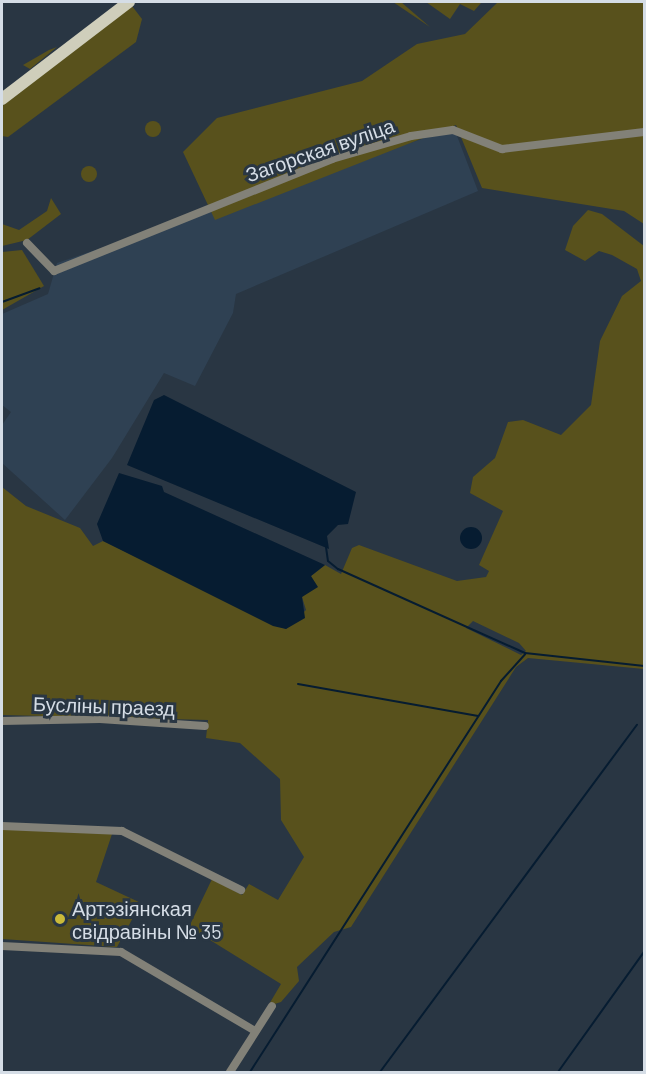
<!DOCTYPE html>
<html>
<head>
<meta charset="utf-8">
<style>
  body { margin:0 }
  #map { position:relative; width:646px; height:1074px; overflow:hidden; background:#293643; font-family:Barlow,sans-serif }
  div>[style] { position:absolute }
  .built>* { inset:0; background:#2f4153 }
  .green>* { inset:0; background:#58511c }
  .round { border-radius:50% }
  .water>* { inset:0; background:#061c31 }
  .stream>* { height:2px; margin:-1px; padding:0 1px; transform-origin:1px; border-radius:1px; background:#061c31 }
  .minor>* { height:8px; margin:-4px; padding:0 4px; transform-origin:4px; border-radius:4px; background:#828178 }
  .primary>* { height:12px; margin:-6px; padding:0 6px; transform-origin:6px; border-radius:6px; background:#cfcebb }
  .dots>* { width:16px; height:16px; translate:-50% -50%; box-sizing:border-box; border:3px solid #293643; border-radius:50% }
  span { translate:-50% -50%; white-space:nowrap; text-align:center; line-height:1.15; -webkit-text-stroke:6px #293643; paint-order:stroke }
  .street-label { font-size:20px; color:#d5dde6 }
  .poi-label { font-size:20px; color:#d5dde6 }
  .left { translate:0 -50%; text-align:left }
  .frame { position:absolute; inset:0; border:3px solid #d5dde6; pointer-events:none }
</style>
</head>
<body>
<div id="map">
  <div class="built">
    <i style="clip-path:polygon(454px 128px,478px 191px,236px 294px,233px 313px,195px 386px,164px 373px,112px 458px,65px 520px,2px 463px,2px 425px,11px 412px,2px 405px,2px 314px,48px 294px,57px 263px)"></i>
  </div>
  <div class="green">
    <i style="clip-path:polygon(393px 2px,401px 2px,430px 27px)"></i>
    <i style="clip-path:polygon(426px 2px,478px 2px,481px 3px,474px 11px,460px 4px,450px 19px)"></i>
    <i style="clip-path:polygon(498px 2px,644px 2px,644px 224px,624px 211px,482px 188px,456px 125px,215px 220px,183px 152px,217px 118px,362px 81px,417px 44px,465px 34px)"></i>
    <i style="clip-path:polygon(132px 6px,142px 19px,136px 42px,8px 137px,2px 136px,2px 106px)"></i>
    <i style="clip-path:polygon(57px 47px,30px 69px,23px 65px,49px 50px)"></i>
    <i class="round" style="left:145px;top:121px;width:16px;height:16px"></i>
    <i class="round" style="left:81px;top:166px;width:16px;height:16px"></i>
    <i style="clip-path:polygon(51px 198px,61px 214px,27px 240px,2px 246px,2px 224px,19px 230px,47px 211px)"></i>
    <i style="clip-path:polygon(evenodd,588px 210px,602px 214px,644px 246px,644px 669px,528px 658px,516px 667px,351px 927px,334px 932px,297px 967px,299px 981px,281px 1002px,268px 1006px,281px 984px,189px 927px,212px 879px,242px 895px,249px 884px,278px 900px,304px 857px,281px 820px,280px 779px,240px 743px,206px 738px,208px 720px,2px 715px,2px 487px,26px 506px,80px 528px,93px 546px,103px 541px,286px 629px,306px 610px,302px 597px,311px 576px,325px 565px,341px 574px,352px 548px,359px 545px,457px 581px,486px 577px,489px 571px,479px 565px,503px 511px,470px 493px,473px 477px,495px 458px,508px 422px,523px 420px,561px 435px,591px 405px,600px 341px,622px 296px,641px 281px,637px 269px,612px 255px,599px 251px,585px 261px,565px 250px,573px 226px,588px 210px,473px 621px,519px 643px,526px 651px,521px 655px,466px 628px,473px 621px)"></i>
    <i style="clip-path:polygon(22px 250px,44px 286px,2px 310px,2px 252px)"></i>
    <i style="clip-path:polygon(2px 829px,112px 834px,96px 882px,141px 903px,117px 947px,2px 939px)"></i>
  </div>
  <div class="water">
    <i style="clip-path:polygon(164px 395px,356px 492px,348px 524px,338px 525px,327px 536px,329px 549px,127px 465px,154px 400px)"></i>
    <i style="clip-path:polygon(119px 473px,162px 486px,164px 492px,325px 565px,311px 576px,318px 587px,302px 597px,305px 618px,286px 629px,273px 626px,103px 541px,97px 524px)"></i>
    <i class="round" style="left:460px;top:527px;width:22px;height:22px"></i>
  </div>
  <div class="stream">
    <i style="left:2px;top:302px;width:40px;rotate:-20.2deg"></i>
    <i style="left:326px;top:547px;width:14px;rotate:82deg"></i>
    <i style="left:328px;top:561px;width:13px;rotate:39deg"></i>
    <i style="left:338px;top:569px;width:205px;rotate:24.2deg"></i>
    <i style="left:525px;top:653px;width:120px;rotate:6.2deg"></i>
    <i style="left:298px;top:684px;width:183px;rotate:10.1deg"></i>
    <i style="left:250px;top:1072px;width:465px;rotate:-57.3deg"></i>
    <i style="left:501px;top:681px;width:36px;rotate:-48deg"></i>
    <i style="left:380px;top:1072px;width:432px;rotate:-53.5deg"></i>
    <i style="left:558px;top:1072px;width:148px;rotate:-54.4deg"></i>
  </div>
  <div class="minor">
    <i style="left:27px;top:243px;width:39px;rotate:46deg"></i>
    <i style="left:54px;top:271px;width:300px;rotate:-21.9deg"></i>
    <i style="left:332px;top:159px;width:82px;rotate:-16.2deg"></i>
    <i style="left:411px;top:136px;width:42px;rotate:-8.1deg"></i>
    <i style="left:453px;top:130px;width:53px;rotate:21.2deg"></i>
    <i style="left:502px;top:149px;width:143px;rotate:-6.8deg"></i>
    <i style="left:2px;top:721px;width:98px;rotate:-1.2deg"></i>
    <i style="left:100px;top:719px;width:105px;rotate:3.8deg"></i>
    <i style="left:2px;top:826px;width:120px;rotate:2.4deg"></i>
    <i style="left:122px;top:831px;width:133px;rotate:26.4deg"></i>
    <i style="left:2px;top:946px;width:119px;rotate:2.9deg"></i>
    <i style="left:121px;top:952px;width:156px;rotate:30.5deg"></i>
    <i style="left:230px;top:1072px;width:78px;rotate:-57.5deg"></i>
  </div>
  <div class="primary">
    <i style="left:2px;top:99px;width:160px;rotate:-37.4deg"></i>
  </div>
  <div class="dots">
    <i style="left:60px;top:919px;background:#caba3a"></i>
  </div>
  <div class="street-label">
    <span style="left:320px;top:150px;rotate:-19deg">Загорская вуліца</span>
    <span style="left:104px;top:706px;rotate:2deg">Бусліны праезд</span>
  </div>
  <div class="poi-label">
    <span class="left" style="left:72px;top:920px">Артэзіянская<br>свідравіны № 35</span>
  </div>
  <div class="frame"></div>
</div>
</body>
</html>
